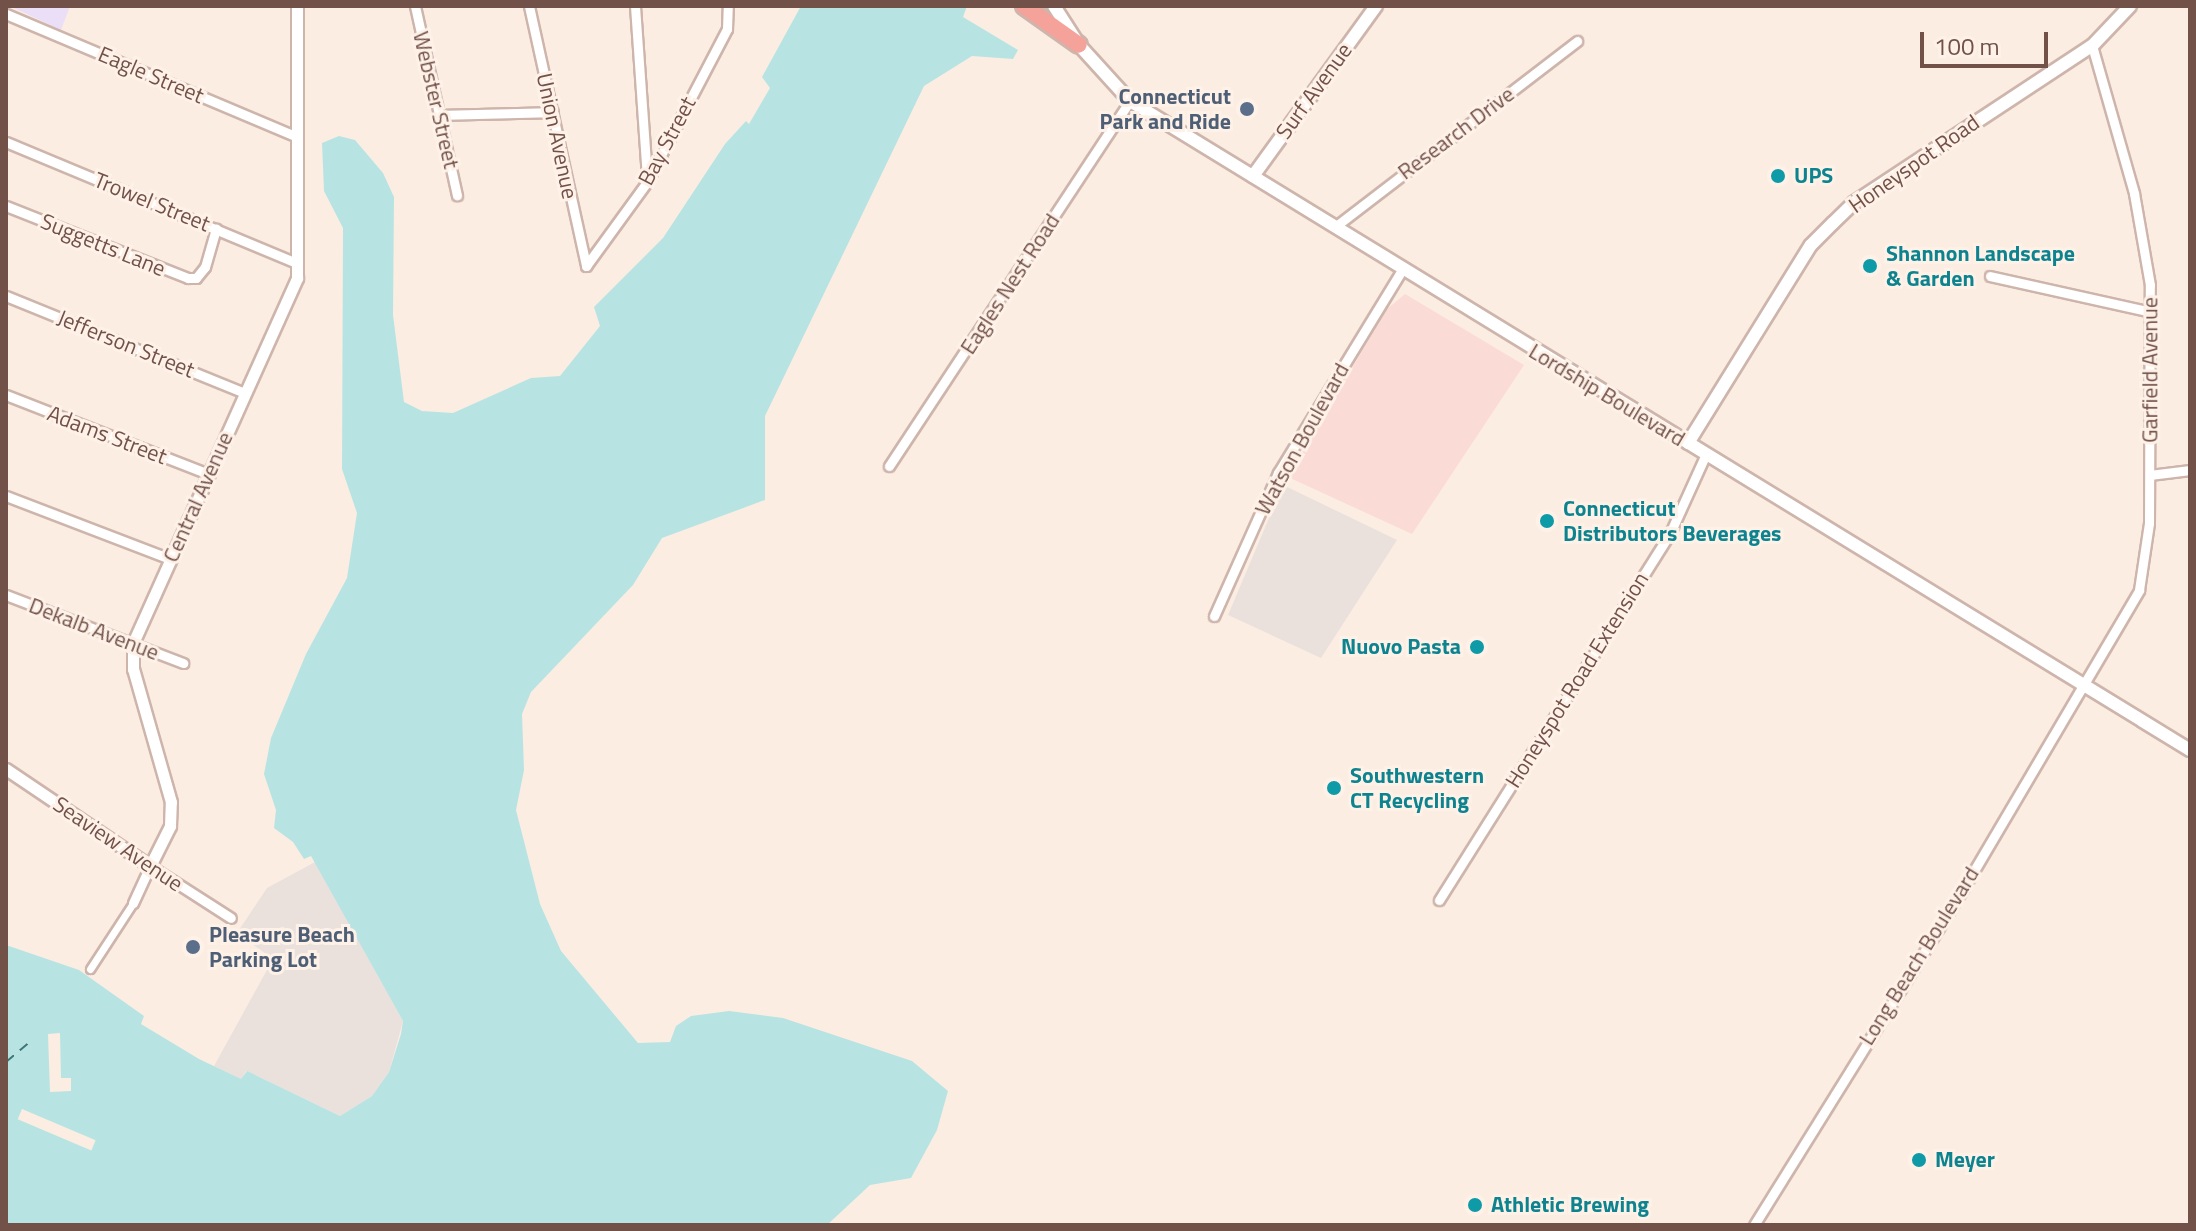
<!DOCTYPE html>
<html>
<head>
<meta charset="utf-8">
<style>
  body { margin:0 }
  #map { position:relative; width:2196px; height:1231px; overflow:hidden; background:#fbede2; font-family:"Titillium Web",sans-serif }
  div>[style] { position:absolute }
  .commercial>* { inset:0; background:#fbdbd6 }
  .industrial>* { inset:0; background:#eae1dd }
  .education>* { inset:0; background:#eadff7 }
  .water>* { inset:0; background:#b7e4e3 }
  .pier>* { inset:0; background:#fbede2; transform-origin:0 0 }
  .ferry>* { height:2px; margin-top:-1px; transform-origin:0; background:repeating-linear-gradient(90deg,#3e7777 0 10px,transparent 0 18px) }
  .roads { filter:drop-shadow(2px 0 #ceb5ac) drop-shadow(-2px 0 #ceb5ac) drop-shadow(0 2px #ceb5ac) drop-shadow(0 -2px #ceb5ac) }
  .pedestrian>* { height:7px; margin:-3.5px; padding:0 3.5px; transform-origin:3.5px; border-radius:3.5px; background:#fff }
  .minor>* { height:9px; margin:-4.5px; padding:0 4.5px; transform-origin:4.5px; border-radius:4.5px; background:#fff }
  .tertiary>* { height:11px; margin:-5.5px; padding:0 5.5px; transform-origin:5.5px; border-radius:5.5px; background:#fff }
  .secondary>* { height:12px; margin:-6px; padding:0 6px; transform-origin:6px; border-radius:6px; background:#fff }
  .motorway>* { height:16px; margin:-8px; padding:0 8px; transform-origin:8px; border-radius:8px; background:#f4a29a }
  .dots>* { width:22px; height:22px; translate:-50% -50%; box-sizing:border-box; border:4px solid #fef2e8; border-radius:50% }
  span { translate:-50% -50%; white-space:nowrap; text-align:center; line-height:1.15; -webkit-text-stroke:6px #fef2e8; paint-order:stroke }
  .street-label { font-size:22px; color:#725149 }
  .service-label { font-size:22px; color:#4e5e75; font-weight:700 }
  .right { translate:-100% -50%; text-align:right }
  .left { translate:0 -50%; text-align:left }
  .culture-label { font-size:22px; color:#0d838f; font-weight:700 }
  .frame { position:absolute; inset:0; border:8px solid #725149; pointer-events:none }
  .scale { position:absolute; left:1920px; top:32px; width:128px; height:36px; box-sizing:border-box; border:4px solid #725149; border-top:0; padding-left:10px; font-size:24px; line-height:28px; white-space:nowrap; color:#725149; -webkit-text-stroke:6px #fef2e8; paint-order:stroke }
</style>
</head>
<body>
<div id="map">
  <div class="commercial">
    <i style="clip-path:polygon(1405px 294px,1524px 365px,1412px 534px,1288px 477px,1387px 309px)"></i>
  </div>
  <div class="industrial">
    <i style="clip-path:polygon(1283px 485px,1397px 540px,1321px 658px,1228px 615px)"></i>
    <i style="clip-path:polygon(315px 862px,403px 1021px,389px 1072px,372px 1096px,340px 1116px,246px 1071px,241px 1080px,214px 1066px,273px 959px,237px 933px,267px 888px)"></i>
  </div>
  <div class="education">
    <i style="clip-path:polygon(70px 6px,61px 30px,14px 8px,14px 6px)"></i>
  </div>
  <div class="water">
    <i style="clip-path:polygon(801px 6px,967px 6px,963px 17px,1018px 50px,1013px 59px,972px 56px,924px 86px,765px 416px,765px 500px,662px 538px,633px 585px,531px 692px,522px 714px,524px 770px,516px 810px,540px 904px,561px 951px,638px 1043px,670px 1042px,676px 1026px,691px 1016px,729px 1011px,783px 1018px,912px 1061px,948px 1091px,937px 1130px,911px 1178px,870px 1185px,827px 1225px,6px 1225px,6px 945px,79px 970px,144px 1016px,141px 1024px,199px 1059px,241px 1079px,247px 1071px,340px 1116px,372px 1096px,389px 1072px,401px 1034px,403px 1021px,311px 856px,304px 859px,293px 842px,274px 828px,276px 810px,264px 774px,271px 738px,306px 654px,347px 578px,357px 513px,342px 469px,343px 228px,324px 191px,322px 143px,339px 136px,355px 140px,383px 173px,394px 197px,393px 315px,404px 402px,422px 411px,453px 413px,531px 378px,560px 376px,600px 326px,594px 307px,663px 238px,725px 144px,746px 121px,749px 124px,770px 88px,762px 77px)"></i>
  </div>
  <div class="pier">
    <i style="clip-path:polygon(60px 1033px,61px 1078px,71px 1078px,71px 1091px,50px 1092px,48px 1034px)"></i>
    <i style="left:22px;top:1109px;width:80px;height:11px;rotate:23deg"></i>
  </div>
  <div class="ferry">
    <i style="left:6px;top:1062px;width:31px;rotate:-40deg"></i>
  </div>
  <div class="roads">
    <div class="pedestrian">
      <i style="left:90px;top:969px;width:79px;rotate:-56.9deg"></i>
    </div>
    <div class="minor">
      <i style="left:415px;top:6px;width:194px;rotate:77.5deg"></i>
      <i style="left:529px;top:6px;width:266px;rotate:77.6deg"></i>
      <i style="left:635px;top:6px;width:173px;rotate:86deg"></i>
      <i style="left:6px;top:14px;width:316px;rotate:22.9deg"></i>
      <i style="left:442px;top:115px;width:111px;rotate:-1.5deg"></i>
      <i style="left:6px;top:142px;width:315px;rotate:22.6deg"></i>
      <i style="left:6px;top:206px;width:196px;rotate:21.6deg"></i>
      <i style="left:188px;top:278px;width:8px"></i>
      <i style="left:196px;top:278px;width:14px;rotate:-51deg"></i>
      <i style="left:205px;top:267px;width:40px;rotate:-74deg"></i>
      <i style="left:1336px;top:226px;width:304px;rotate:-37.5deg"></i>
      <i style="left:586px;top:266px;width:104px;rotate:-54deg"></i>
      <i style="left:647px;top:182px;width:173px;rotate:-62.4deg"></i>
      <i style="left:727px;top:29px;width:23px;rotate:-88deg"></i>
      <i style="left:1990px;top:276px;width:165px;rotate:12.6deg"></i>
      <i style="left:6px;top:296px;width:258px;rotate:22.1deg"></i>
      <i style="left:6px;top:395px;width:218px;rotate:21.3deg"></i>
      <i style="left:889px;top:466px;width:437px;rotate:-56.6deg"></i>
      <i style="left:2150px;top:475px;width:40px;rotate:-7.1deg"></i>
      <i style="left:6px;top:496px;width:176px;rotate:21deg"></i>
      <i style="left:6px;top:595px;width:190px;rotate:21deg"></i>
      <i style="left:1214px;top:616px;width:157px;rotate:-65.9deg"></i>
      <i style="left:1278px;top:473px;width:240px;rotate:-58.6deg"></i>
      <i style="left:1439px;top:900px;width:436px;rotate:-57.8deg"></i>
      <i style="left:1671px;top:531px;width:85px;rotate:-65.6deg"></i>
      <i style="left:133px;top:903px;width:41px;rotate:-65.3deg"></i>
      <i style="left:150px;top:866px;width:96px;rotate:32.7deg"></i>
      <i style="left:1754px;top:1225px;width:393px;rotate:-58.1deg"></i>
      <i style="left:1962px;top:891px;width:349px;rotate:-59.5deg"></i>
      <i style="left:2139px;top:590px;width:68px;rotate:-81.5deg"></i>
      <i style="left:2149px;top:523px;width:238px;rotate:-89.8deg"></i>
      <i style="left:2150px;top:285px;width:93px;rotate:-99.9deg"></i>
      <i style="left:2134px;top:193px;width:153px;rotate:-105.9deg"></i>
    </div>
    <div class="tertiary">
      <i style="left:6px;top:769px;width:174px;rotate:34deg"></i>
      <i style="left:150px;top:866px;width:45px;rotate:-63.4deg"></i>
      <i style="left:170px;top:826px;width:24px;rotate:-88deg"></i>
      <i style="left:171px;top:802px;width:138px;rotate:-105.9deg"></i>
      <i style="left:133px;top:669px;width:26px;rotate:-90deg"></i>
      <i style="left:133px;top:643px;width:400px;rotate:-65.8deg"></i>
      <i style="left:297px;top:278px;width:272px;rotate:-90deg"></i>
    </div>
    <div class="secondary">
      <i style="left:1054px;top:6px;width:46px;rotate:57.3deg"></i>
      <i style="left:1079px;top:45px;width:76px;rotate:47.7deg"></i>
      <i style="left:1130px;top:101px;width:1243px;rotate:31.48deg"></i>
      <i style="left:1253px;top:176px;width:210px;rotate:-54.1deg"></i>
      <i style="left:1688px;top:443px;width:233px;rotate:-58.2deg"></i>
      <i style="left:1811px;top:245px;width:31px;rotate:-45deg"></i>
      <i style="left:1833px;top:223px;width:30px;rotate:-44deg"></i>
      <i style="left:1855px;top:202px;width:284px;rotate:-33.4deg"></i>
      <i style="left:2092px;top:46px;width:55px;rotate:-46.5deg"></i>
    </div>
    <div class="motorway">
      <i style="left:1024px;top:6px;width:67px;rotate:35.3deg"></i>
    </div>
  </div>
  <div class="dots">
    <i style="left:1247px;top:109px;background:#5c6f8a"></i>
    <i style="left:1778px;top:176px;background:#0f9aa8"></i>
    <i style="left:1870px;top:266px;background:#0f9aa8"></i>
    <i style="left:1547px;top:521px;background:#0f9aa8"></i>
    <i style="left:1477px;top:647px;background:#0f9aa8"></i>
    <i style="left:1334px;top:788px;background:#0f9aa8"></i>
    <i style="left:193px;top:947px;background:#5c6f8a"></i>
    <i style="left:1919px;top:1160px;background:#0f9aa8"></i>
    <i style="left:1475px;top:1205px;background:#0f9aa8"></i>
  </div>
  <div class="street-label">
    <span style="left:151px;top:75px;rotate:23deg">Eagle Street</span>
    <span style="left:1314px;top:91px;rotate:-54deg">Surf Avenue</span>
    <span style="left:436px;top:100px;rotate:77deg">Webster Street</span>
    <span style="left:1456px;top:133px;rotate:-37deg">Research Drive</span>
    <span style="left:557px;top:136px;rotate:78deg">Union Avenue</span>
    <span style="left:667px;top:141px;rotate:-62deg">Bay Street</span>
    <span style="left:1914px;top:164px;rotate:-35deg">Honeyspot Road</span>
    <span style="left:152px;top:202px;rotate:22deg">Trowel Street</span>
    <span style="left:103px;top:245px;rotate:22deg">Suggetts Lane</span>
    <span style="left:1010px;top:284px;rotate:-57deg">Eagles Nest Road</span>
    <span style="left:126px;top:344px;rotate:22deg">Jefferson Street</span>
    <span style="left:2150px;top:370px;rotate:-90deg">Garfield Avenue</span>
    <span style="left:1607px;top:395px;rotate:31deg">Lordship Boulevard</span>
    <span style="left:107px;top:435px;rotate:21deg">Adams Street</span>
    <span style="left:1302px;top:439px;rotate:-61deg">Watson Boulevard</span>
    <span style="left:198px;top:497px;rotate:-66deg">Central Avenue</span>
    <span style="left:94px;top:629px;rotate:21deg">Dekalb Avenue</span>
    <span style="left:1577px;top:680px;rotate:-58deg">Honeyspot Road Extension</span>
    <span style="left:118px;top:844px;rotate:34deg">Seaview Avenue</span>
    <span style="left:1919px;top:956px;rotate:-58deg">Long Beach Boulevard</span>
  </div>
  <div class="service-label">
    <span class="right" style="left:1231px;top:109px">Connecticut<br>Park and Ride</span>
    <span class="left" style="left:209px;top:947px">Pleasure Beach<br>Parking Lot</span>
  </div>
  <div class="culture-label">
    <span class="left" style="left:1794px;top:176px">UPS</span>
    <span class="left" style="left:1886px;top:266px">Shannon Landscape<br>&amp; Garden</span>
    <span class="left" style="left:1563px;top:521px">Connecticut<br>Distributors Beverages</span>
    <span class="right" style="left:1461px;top:647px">Nuovo Pasta</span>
    <span class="left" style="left:1350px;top:788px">Southwestern<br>CT Recycling</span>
    <span class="left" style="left:1935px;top:1160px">Meyer</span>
    <span class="left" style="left:1491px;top:1205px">Athletic Brewing</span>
  </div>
  <div class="frame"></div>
  <div class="scale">100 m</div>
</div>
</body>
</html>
